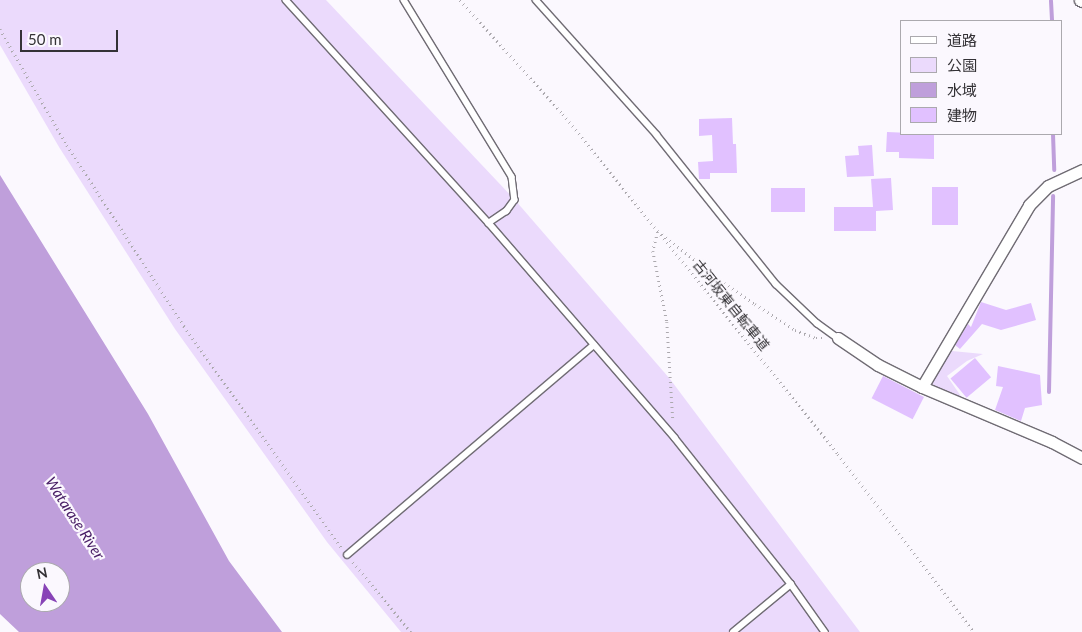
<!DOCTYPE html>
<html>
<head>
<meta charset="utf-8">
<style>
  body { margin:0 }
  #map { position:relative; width:1082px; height:632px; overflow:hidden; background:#fbf8fe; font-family:Lato,"Noto Sans JP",sans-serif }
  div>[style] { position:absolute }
  .green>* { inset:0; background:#ebdafc }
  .water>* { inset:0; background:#bf9fdb }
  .stream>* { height:4px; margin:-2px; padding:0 2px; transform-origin:2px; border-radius:2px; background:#bf9fdb }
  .building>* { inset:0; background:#e1c1ff; transform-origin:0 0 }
  .path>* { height:2.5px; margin-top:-1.25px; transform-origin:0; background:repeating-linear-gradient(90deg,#aca9ae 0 1px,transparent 0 5px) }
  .roads { filter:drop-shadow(1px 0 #706c74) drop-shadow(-1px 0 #706c74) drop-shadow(0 1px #706c74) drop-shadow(0 -1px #706c74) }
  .service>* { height:5.5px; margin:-2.75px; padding:0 2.75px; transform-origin:2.75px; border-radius:2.75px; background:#fff }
  .minor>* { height:11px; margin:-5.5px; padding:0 5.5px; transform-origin:5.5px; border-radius:5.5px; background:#fff }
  span { translate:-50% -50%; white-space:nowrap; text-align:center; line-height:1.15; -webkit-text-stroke:4.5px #fbf8fe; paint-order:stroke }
  .street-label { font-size:14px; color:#343236 }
  .water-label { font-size:15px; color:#4a2067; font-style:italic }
  .legend { position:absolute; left:900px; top:20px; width:162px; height:115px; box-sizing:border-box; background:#fbf8fe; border:1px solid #aba9ae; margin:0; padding:6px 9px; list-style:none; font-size:15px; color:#343236 }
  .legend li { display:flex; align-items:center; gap:10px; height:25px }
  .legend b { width:25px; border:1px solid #aba9ae }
  .north { position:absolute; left:20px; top:562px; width:50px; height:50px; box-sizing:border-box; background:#fbf8fe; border:1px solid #aba9ae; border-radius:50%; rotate:348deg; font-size:14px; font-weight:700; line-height:20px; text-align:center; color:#343236 }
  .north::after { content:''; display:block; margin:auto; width:18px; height:22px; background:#8844b7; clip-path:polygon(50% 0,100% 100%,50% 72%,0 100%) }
  .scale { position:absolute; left:20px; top:30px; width:98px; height:22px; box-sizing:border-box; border:2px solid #343236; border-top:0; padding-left:6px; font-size:15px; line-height:18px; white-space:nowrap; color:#343236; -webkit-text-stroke:4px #fbf8fe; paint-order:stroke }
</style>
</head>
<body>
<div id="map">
  <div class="green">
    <i style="clip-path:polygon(0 0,326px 0,515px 200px,670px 379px,860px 632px,401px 632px,327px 542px,175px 329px,59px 147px,0 45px)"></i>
    <i style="clip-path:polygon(952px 351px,983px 354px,967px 361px,947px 376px,965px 402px,934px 388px,932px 379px)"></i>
  </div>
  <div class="water">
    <i style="clip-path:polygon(evenodd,0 175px,148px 414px,229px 561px,282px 632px,19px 632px,0 614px,0 175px,30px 572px,60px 572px,60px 602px,30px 602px,30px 572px)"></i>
  </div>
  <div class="stream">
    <i style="left:1051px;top:1px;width:20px;rotate:87deg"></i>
    <i style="left:1053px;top:134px;width:36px;rotate:88deg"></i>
    <i style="left:1049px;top:392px;width:196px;rotate:-88.8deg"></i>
  </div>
  <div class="building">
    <i style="clip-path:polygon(732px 118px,733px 144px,736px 144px,737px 173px,710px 173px,710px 179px,699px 179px,698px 162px,713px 161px,712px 135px,699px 136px,699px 119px)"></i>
    <i style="clip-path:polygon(887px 132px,934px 134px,934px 159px,899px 158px,899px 152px,886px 152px)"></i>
    <i style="clip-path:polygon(872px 145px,874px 176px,847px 177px,845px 156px,859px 155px,858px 146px)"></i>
    <i style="clip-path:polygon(891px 178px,893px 210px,876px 211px,876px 231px,834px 231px,834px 207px,873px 207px,871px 179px)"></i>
    <i style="left:932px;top:187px;width:26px;height:38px"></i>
    <i style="left:805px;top:188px;width:24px;height:34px;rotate:90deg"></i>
    <i style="clip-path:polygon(981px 302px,1006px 310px,1031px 303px,1036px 320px,1001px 330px,982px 324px,960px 349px,955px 345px,968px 324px,971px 327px)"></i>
    <i style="left:975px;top:358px;width:25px;height:32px;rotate:50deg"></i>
    <i style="clip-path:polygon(998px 366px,1040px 375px,1042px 405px,1025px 408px,1021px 421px,995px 410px,1003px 387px,996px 386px)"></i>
    <i style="left:883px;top:376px;width:46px;height:25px;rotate:27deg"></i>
  </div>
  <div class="path">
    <i style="left:460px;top:0;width:154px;rotate:47.9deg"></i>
    <i style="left:563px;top:114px;width:437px;rotate:51deg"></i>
    <i style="left:838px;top:454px;width:224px;rotate:52.6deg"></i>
    <i style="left:0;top:29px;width:134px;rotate:60deg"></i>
    <i style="left:67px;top:145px;width:216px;rotate:57.1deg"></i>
    <i style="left:184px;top:326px;width:272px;rotate:54.6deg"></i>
    <i style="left:658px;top:232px;width:20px;rotate:105deg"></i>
    <i style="left:653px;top:251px;width:72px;rotate:78.8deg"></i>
    <i style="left:667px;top:322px;width:99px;rotate:86.5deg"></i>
    <i style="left:662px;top:234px;width:74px;rotate:38.4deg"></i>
    <i style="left:720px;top:280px;width:42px;rotate:34.4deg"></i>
    <i style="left:755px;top:304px;width:48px;rotate:33deg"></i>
    <i style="left:795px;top:330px;width:22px;rotate:21deg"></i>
    <i style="left:816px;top:338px;width:6px"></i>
    <i style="left:353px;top:562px;width:91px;rotate:50.4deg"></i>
  </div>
  <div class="roads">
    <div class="service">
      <i style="left:286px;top:0;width:302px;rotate:47.7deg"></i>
      <i style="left:489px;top:223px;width:284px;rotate:49.1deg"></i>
      <i style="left:675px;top:438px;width:186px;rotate:51.5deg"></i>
      <i style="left:791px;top:584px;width:59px;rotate:54.7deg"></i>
      <i style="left:404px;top:0;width:207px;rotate:58.6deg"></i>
      <i style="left:512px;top:177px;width:23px;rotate:83deg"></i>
      <i style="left:515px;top:200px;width:14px;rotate:126deg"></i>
      <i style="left:507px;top:211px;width:22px;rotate:146deg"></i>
      <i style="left:536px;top:0;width:181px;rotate:48.1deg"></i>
      <i style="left:657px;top:135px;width:191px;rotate:51.4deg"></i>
      <i style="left:776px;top:284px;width:57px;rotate:43.6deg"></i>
      <i style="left:817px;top:323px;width:26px;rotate:36deg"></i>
      <i style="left:347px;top:555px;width:324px;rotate:-40.4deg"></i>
      <i style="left:733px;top:632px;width:75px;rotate:-39.6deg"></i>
    </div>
    <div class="minor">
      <i style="left:1080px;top:0;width:2px;rotate:27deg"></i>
      <i style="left:838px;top:338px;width:48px;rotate:34deg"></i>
      <i style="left:878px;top:365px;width:49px;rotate:26.6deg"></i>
      <i style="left:922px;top:387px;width:141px;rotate:22.9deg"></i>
      <i style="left:1052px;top:442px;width:34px;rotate:28deg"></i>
      <i style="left:922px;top:387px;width:211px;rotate:-59.5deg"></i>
      <i style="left:1029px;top:205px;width:27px;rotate:-45deg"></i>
      <i style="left:1048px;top:186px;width:38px;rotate:-25deg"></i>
    </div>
  </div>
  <div class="street-label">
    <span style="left:731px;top:305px;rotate:51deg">古河坂東自転車道</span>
  </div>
  <div class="water-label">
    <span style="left:75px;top:518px;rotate:57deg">Watarase River</span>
  </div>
  <ul class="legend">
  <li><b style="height:6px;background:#fff"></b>道路</li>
  <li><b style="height:14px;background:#ebdafc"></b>公園</li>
  <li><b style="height:14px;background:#bf9fdb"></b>水域</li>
  <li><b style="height:14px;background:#e1c1ff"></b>建物</li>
  </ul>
  <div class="north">N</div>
  <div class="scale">50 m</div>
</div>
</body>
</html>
